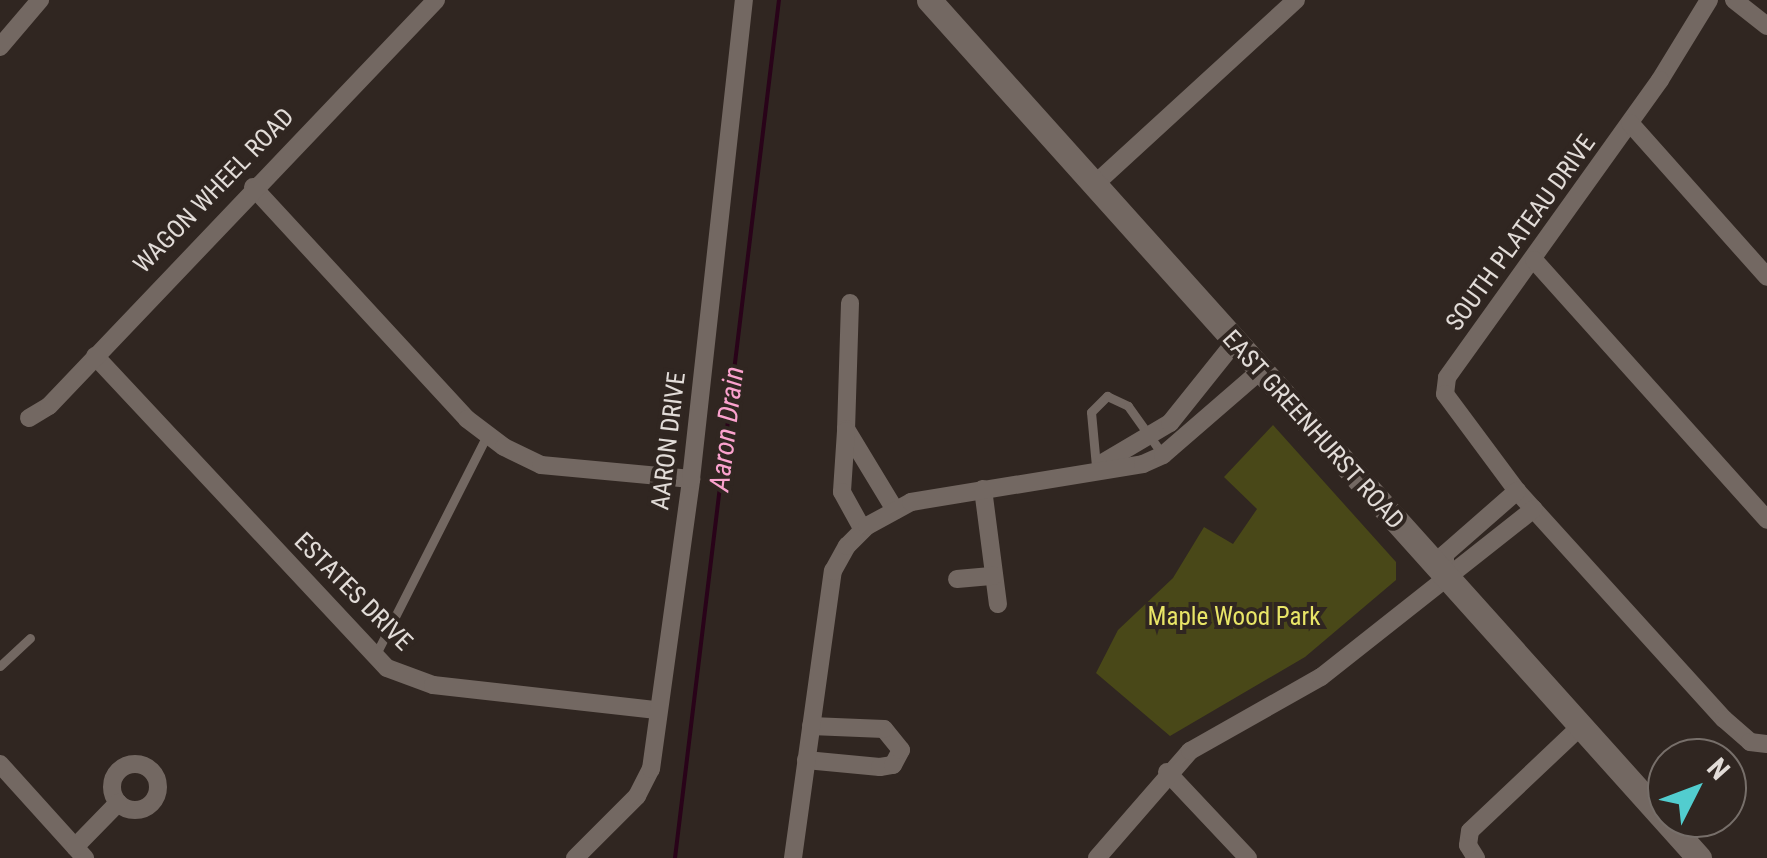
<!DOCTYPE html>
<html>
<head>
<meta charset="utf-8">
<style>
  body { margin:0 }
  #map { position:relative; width:1767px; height:858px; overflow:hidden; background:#302621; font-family:"Roboto Condensed",sans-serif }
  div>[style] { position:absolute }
  .green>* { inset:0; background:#494818 }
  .stream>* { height:4px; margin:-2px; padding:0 2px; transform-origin:2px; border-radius:2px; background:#290319 }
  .service>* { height:9px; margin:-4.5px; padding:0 4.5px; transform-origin:4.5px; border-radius:4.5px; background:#736862 }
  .minor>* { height:18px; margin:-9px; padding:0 9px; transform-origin:9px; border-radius:9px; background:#736862 }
  .minor>.ring { margin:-9px; padding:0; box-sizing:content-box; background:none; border:18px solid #736862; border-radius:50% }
  .secondary>* { height:25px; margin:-12.5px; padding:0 12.5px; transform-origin:12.5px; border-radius:12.5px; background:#736862 }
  span { translate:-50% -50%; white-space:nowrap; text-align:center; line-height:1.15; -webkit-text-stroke:8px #302621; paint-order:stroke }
  .street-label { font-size:25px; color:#e2dcd8 }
  .park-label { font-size:25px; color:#e9e567 }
  .water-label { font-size:28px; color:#fba2ce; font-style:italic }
  .north { position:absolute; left:1647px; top:738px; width:100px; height:100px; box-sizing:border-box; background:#302621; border:2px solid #776f6a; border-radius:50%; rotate:48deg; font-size:28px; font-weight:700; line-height:40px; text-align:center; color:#e2dcd8 }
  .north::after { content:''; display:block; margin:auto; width:35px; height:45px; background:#52cdcf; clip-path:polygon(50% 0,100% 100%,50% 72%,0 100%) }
</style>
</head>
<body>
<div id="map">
  <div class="green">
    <i style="clip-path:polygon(1273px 425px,1396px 562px,1396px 580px,1305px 657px,1170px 736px,1096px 673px,1118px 630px,1173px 578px,1204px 527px,1233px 544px,1257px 509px,1224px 477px)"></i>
  </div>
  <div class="stream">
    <i style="left:675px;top:858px;width:864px;rotate:-83.09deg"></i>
  </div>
  <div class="service">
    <i style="left:1096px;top:466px;width:54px;rotate:-95.3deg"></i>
    <i style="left:1091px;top:412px;width:23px;rotate:-45deg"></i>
    <i style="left:1107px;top:396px;width:23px;rotate:25deg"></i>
    <i style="left:1128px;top:406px;width:60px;rotate:54.5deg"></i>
    <i style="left:375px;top:656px;width:248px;rotate:-63.1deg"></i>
    <i style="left:0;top:666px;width:41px;rotate:-43deg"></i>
  </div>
  <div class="minor">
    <i style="left:1709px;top:0;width:94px;rotate:121.5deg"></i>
    <i style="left:1660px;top:80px;width:366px;rotate:125.6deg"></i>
    <i style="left:1447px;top:378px;width:16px;rotate:97deg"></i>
    <i style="left:1445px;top:394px;width:121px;rotate:53.4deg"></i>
    <i style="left:1517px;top:491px;width:308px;rotate:47.8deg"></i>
    <i style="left:1724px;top:719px;width:35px;rotate:41deg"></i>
    <i style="left:1750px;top:742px;width:17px;rotate:7deg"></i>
    <i style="left:1734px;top:0;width:42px;rotate:38.2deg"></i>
    <i style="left:0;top:47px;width:62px;rotate:-49.6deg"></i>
    <i style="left:1630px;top:123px;width:206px;rotate:48.3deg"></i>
    <i style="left:1094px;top:185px;width:274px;rotate:-42.5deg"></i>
    <i style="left:253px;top:187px;width:316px;rotate:47.3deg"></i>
    <i style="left:467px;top:419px;width:46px;rotate:37.1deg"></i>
    <i style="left:504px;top:447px;width:41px;rotate:25.9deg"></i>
    <i style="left:541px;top:465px;width:151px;rotate:5.3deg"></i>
    <i style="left:1534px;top:260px;width:349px;rotate:48.1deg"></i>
    <i style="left:850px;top:303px;width:126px;rotate:91.8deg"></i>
    <i style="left:846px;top:429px;width:95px;rotate:58.8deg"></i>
    <i style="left:95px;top:356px;width:427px;rotate:46.9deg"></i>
    <i style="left:387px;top:668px;width:49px;rotate:20.3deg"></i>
    <i style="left:433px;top:685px;width:223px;rotate:6.4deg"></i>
    <i style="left:29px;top:418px;width:23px;rotate:-31deg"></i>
    <i style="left:49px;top:406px;width:561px;rotate:-46.37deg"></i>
    <i style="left:846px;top:431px;width:61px;rotate:93.8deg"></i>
    <i style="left:842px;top:492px;width:43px;rotate:61.1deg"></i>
    <i style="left:1104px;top:462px;width:77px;rotate:-30.6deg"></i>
    <i style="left:1170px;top:423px;width:102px;rotate:-51.3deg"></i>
    <i style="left:983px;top:489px;width:116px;rotate:82.6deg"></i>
    <i style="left:1445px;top:574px;width:20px;rotate:-90deg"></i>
    <i style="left:1445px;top:554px;width:96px;rotate:-41.2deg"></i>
    <i style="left:957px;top:579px;width:37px;rotate:-5deg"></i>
    <i style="left:806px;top:760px;width:74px;rotate:5.4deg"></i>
    <i style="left:880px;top:767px;width:13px;rotate:-9deg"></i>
    <i style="left:893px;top:765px;width:17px;rotate:-62deg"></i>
    <i style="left:901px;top:750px;width:27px;rotate:-129deg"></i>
    <i style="left:884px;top:729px;width:73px;rotate:-177.6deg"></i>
    <i class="ring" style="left:112px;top:764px;width:28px;height:28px"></i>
    <i style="left:0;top:764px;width:127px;rotate:47.9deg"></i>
    <i style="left:1167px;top:772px;width:118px;rotate:46.7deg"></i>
    <i style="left:75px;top:847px;width:62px;rotate:-45.7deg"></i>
    <i style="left:575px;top:858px;width:88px;rotate:-45deg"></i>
    <i style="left:637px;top:796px;width:30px;rotate:-63deg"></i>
    <i style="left:651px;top:769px;width:293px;rotate:-82.1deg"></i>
    <i style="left:691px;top:479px;width:482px;rotate:-83.7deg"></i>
    <i style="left:793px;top:858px;width:290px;rotate:-82.1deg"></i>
    <i style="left:833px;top:571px;width:29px;rotate:-61deg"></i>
    <i style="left:847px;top:546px;width:28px;rotate:-45deg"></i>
    <i style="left:867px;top:526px;width:50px;rotate:-28.6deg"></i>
    <i style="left:911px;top:502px;width:235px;rotate:-9.3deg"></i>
    <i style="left:1143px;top:464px;width:22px;rotate:-24deg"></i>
    <i style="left:1163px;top:455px;width:128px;rotate:-40.9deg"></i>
    <i style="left:1097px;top:858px;width:142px;rotate:-49deg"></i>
    <i style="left:1190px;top:751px;width:150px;rotate:-29.5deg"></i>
    <i style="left:1321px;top:677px;width:271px;rotate:-38.3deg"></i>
    <i style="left:1476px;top:858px;width:15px;rotate:-122deg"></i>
    <i style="left:1468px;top:845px;width:14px;rotate:-82deg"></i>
    <i style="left:1470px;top:831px;width:153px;rotate:-43.4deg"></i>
  </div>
  <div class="secondary">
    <i style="left:929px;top:0;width:1153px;rotate:48.09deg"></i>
  </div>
  <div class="street-label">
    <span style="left:214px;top:191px;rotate:-46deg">WAGON WHEEL ROAD</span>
    <span style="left:1521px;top:233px;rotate:-54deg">SOUTH PLATEAU DRIVE</span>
    <span style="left:1313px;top:430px;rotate:48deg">EAST GREENHURST ROAD</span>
    <span style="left:669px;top:441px;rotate:-83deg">AARON DRIVE</span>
    <span style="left:353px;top:592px;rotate:45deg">ESTATES DRIVE</span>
  </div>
  <div class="park-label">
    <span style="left:1234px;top:617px">Maple Wood Park</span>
  </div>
  <div class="water-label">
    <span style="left:727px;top:429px;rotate:-83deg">Aaron Drain</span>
  </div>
  <div class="north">N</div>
</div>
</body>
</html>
